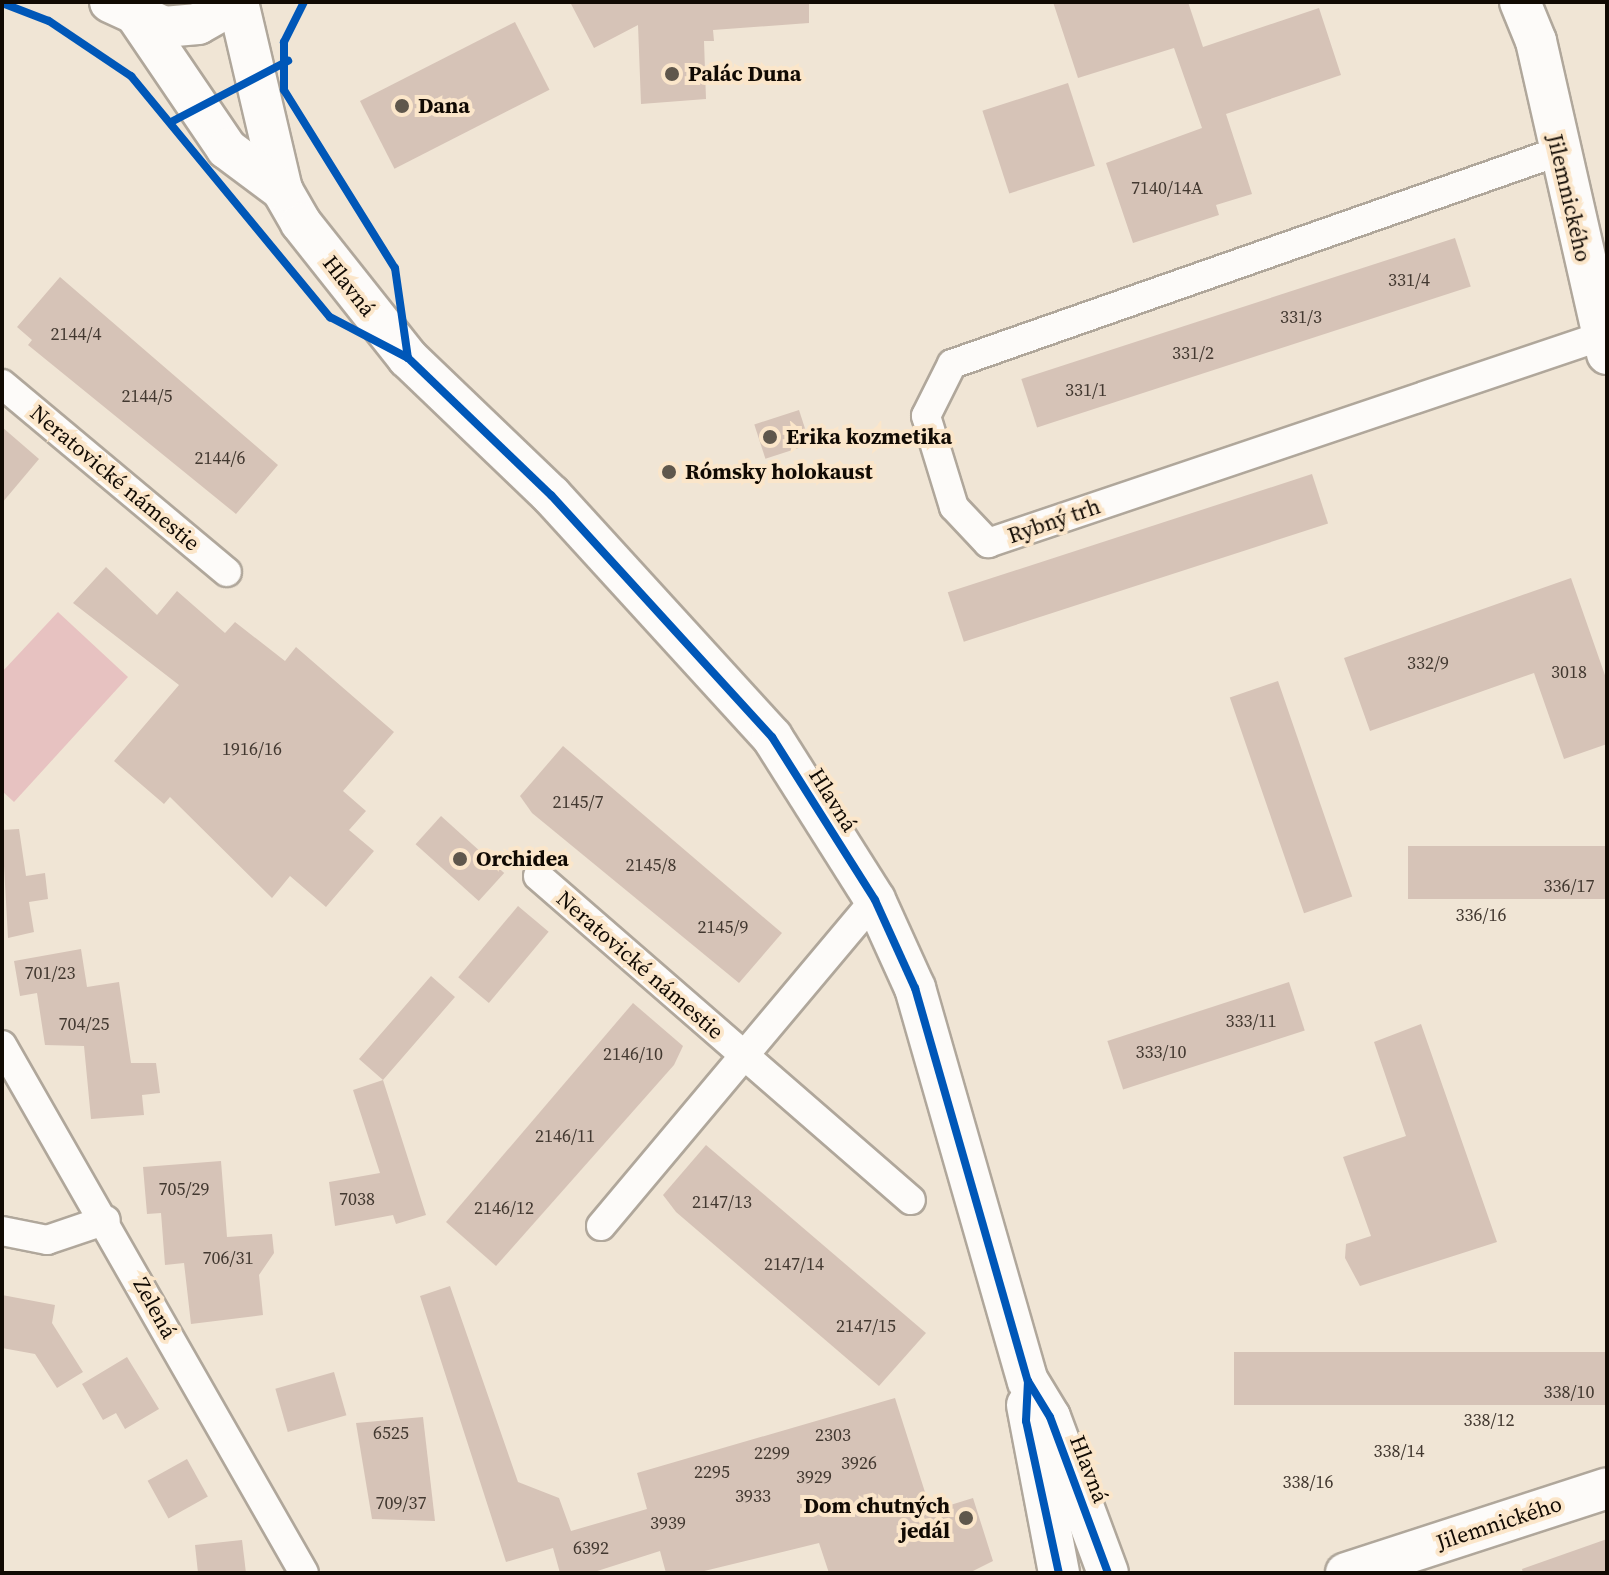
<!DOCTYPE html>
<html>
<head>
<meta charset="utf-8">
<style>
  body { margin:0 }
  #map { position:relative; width:1609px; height:1575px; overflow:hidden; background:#f0e5d5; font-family:"Source Serif 4",serif }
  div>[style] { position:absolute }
  .green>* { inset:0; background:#e7c2c1 }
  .building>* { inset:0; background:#d6c3b7; transform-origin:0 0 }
  .roads { filter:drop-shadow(2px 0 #b0a79b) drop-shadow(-2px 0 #b0a79b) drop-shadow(0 2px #b0a79b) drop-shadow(0 -2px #b0a79b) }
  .street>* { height:28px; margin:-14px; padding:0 14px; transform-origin:14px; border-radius:14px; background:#fdfbf9 }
  .secondary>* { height:40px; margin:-20px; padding:0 20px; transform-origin:20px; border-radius:20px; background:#fdfbf9 }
  .cycleway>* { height:8px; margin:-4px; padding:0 4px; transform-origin:4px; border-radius:4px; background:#0057b8 }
  .dots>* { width:22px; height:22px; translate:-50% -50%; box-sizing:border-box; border:4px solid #fbe6ca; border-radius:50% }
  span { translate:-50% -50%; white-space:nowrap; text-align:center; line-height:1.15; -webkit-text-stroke:8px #fbe6ca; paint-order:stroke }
  .number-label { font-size:18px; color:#423830 }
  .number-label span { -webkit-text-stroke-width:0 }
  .poi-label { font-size:22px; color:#110a03; font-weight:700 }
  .left { translate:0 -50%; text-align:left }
  .right { translate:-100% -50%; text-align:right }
  .street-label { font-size:22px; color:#110a03 }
  .frame { position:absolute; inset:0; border:4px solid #110a03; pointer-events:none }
</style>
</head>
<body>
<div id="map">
  <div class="green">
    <i style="clip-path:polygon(58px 612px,128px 677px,14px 802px,2px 791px,2px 672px)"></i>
  </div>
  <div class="building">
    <i style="clip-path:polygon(570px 2px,809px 2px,809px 23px,713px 30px,714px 41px,704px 41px,706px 99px,641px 104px,638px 25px,594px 48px)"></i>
    <i style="clip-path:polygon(1053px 2px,1188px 2px,1203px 47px,1319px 8px,1341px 75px,1226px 114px,1252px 194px,1216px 205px,1219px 215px,1133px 243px,1106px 163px,1202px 128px,1174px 48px,1078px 78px)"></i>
    <i style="left:515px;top:22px;width:76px;height:174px;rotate:63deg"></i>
    <i style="left:1068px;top:83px;width:87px;height:90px;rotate:72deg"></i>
    <i style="left:1455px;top:238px;width:51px;height:456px;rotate:72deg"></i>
    <i style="clip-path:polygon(60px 277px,278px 465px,236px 514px,28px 345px,32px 340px,17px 327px)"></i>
    <i style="left:799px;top:410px;width:36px;height:47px;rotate:72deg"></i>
    <i style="clip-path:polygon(2px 427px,39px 459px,2px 503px)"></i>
    <i style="left:1312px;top:474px;width:52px;height:383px;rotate:72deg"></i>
    <i style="clip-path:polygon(106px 567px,157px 615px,177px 591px,225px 633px,235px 622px,285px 661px,296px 647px,394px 732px,343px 791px,366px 811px,349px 830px,374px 851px,326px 907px,290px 876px,272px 898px,170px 797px,164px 804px,114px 761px,179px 685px,73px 603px)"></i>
    <i style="clip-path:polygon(1571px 578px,1607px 681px,1607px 744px,1564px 759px,1534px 673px,1370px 731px,1344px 658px)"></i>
    <i style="left:1278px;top:681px;width:228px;height:51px;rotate:71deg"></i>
    <i style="clip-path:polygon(563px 746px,782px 933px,739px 983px,532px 813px,520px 796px)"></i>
    <i style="left:441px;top:816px;width:85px;height:38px;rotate:42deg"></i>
    <i style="clip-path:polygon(19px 829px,26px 876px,45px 873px,48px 899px,29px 902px,34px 932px,8px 938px,2px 830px)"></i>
    <i style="left:1607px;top:846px;width:53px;height:199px;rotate:90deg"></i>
    <i style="left:518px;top:906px;width:40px;height:93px;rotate:40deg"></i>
    <i style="clip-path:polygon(81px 949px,87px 987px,119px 982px,131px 1063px,156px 1063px,160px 1093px,142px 1095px,144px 1115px,91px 1119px,84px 1046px,45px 1045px,37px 993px,20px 996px,14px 961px)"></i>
    <i style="clip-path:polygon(431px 976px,455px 997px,383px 1080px,426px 1215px,396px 1224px,393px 1215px,335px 1226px,329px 1182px,380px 1173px,353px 1090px,383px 1080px,359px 1059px)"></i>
    <i style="left:1289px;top:982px;width:51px;height:191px;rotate:72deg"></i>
    <i style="clip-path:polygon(633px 1003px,683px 1046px,674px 1065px,496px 1266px,446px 1222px)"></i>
    <i style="clip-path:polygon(1421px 1024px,1497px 1242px,1360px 1286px,1345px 1258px,1346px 1244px,1371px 1236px,1343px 1157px,1406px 1136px,1374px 1042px)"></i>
    <i style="clip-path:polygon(706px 1145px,926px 1333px,879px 1386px,676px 1212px,663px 1195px)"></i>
    <i style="clip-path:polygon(221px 1161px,227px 1237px,272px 1234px,274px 1253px,259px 1275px,263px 1315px,191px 1324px,184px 1263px,165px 1265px,161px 1213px,147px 1214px,143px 1167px)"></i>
    <i style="clip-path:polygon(450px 1286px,518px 1482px,559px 1498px,571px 1531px,647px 1509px,637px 1473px,895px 1398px,931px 1511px,973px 1498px,993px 1561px,969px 1573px,829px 1573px,819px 1543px,696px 1573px,666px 1573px,660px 1551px,591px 1573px,560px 1573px,553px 1548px,506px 1562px,420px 1296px)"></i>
    <i style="clip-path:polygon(2px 1295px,55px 1305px,52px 1323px,83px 1372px,57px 1388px,35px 1354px,2px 1348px)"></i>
    <i style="left:1607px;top:1352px;width:53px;height:373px;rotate:90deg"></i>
    <i style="clip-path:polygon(127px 1357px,159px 1409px,125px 1429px,116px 1413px,103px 1420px,82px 1384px)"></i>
    <i style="left:334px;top:1372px;width:45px;height:61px;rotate:74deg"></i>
    <i style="clip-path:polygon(423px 1417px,435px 1521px,372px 1519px,356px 1423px)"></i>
    <i style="left:187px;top:1459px;width:43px;height:45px;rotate:61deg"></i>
    <i style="clip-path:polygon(1607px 1539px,1607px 1573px,1523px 1573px,1522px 1569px)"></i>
    <i style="clip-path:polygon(242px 1540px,246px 1573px,198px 1573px,195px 1545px)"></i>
  </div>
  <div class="roads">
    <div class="street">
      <i style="left:1557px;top:152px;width:641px;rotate:160.69deg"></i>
      <i style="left:952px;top:364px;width:58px;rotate:116.6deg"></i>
      <i style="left:926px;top:416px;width:95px;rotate:72.9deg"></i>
      <i style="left:954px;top:507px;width:50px;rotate:46.6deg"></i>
      <i style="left:988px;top:543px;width:648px;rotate:-18.63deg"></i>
      <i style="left:2px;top:384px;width:293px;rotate:39.9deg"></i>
      <i style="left:538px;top:876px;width:494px;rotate:41deg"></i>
      <i style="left:2px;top:1045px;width:608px;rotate:60.23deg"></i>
      <i style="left:601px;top:1226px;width:426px;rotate:-50deg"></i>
      <i style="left:2px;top:1231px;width:46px;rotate:11.3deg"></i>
      <i style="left:47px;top:1240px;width:62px;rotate:-18.7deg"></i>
    </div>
    <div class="secondary">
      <i style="left:110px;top:2px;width:60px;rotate:24.8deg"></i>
      <i style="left:164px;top:27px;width:34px;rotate:-5deg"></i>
      <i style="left:198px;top:24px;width:45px;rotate:-29.4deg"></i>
      <i style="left:238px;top:2px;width:193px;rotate:76.8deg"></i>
      <i style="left:282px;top:190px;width:38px;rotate:60deg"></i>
      <i style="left:301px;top:223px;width:172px;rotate:51.6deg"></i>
      <i style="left:408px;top:358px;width:198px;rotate:43.8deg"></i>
      <i style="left:551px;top:495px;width:328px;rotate:47.6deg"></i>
      <i style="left:772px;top:737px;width:193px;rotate:57.7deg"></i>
      <i style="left:875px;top:900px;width:97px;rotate:65.6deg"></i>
      <i style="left:915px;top:988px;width:409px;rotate:74deg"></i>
      <i style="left:1028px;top:1381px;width:42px;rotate:58.6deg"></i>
      <i style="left:1050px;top:1417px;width:166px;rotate:69.6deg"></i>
      <i style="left:1520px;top:2px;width:42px;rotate:67.7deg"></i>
      <i style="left:1536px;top:41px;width:321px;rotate:77.2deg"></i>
      <i style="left:138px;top:18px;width:158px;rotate:55.8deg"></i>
      <i style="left:227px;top:149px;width:69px;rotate:36.7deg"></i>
      <i style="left:1027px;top:1405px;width:171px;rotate:79.2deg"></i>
      <i style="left:1346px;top:1573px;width:274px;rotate:-18deg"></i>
    </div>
  </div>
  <div class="cycleway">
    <i style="left:304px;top:2px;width:45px;rotate:116.6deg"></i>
    <i style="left:284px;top:42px;width:48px;rotate:90deg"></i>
    <i style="left:284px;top:90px;width:210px;rotate:58.1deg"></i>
    <i style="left:395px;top:268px;width:91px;rotate:81.8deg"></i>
    <i style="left:2px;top:3px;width:50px;rotate:21deg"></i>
    <i style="left:49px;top:21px;width:99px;rotate:33.9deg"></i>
    <i style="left:131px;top:76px;width:313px;rotate:50.5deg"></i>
    <i style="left:330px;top:317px;width:88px;rotate:27.7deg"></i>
    <i style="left:408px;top:358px;width:198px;rotate:43.8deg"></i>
    <i style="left:551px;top:495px;width:328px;rotate:47.6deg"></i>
    <i style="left:772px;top:737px;width:193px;rotate:57.7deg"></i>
    <i style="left:875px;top:900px;width:97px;rotate:65.6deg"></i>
    <i style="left:915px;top:988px;width:409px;rotate:74deg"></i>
    <i style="left:1028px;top:1381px;width:42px;rotate:58.6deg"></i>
    <i style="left:1050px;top:1417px;width:166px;rotate:69.6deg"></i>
    <i style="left:173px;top:121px;width:130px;rotate:-27.6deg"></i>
    <i style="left:1028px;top:1381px;width:40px;rotate:92.9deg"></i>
    <i style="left:1026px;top:1421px;width:156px;rotate:77.8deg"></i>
  </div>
  <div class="dots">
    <i style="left:672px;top:74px;background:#5f574c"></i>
    <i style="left:402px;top:106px;background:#5f574c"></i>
    <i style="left:770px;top:437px;background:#5f574c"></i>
    <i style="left:669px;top:472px;background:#5f574c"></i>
    <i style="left:460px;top:859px;background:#5f574c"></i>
    <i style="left:966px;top:1518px;background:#5f574c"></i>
  </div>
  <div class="number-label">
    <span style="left:1167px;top:188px">7140/14A</span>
    <span style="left:1409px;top:280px">331/4</span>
    <span style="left:1301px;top:317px">331/3</span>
    <span style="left:76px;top:334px">2144/4</span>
    <span style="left:1193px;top:353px">331/2</span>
    <span style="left:1086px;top:390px">331/1</span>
    <span style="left:147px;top:396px">2144/5</span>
    <span style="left:220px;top:458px">2144/6</span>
    <span style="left:1428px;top:663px">332/9</span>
    <span style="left:1569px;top:672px">3018</span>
    <span style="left:252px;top:749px">1916/16</span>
    <span style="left:578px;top:802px">2145/7</span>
    <span style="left:651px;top:865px">2145/8</span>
    <span style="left:1569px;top:886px">336/17</span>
    <span style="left:1481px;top:915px">336/16</span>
    <span style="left:723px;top:927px">2145/9</span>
    <span style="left:50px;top:973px">701/23</span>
    <span style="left:1251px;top:1021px">333/11</span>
    <span style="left:84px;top:1024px">704/25</span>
    <span style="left:1161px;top:1052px">333/10</span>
    <span style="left:633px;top:1054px">2146/10</span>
    <span style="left:565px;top:1136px">2146/11</span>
    <span style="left:184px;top:1189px">705/29</span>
    <span style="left:357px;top:1199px">7038</span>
    <span style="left:722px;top:1202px">2147/13</span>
    <span style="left:504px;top:1208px">2146/12</span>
    <span style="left:228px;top:1258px">706/31</span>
    <span style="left:794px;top:1264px">2147/14</span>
    <span style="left:866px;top:1326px">2147/15</span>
    <span style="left:1569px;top:1392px">338/10</span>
    <span style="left:1489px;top:1420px">338/12</span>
    <span style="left:391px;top:1433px">6525</span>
    <span style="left:833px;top:1435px">2303</span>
    <span style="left:1399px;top:1451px">338/14</span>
    <span style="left:772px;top:1453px">2299</span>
    <span style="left:859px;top:1463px">3926</span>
    <span style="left:712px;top:1472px">2295</span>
    <span style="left:814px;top:1477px">3929</span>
    <span style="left:1308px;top:1482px">338/16</span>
    <span style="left:753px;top:1496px">3933</span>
    <span style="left:401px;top:1503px">709/37</span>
    <span style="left:668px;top:1523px">3939</span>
    <span style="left:591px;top:1548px">6392</span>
  </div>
  <div class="poi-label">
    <span class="left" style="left:688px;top:74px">Palác Duna</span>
    <span class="left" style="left:418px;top:106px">Dana</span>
    <span class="left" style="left:786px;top:437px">Erika kozmetika</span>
    <span class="left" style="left:685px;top:472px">Rómsky holokaust</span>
    <span class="left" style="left:476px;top:859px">Orchidea</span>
    <span class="right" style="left:950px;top:1518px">Dom chutných<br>jedál</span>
  </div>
  <div class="street-label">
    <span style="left:1569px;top:198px;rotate:77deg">Jilemnického</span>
    <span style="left:349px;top:286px;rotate:52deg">Hlavná</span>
    <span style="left:115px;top:478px;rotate:40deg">Neratovické námestie</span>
    <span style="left:1054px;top:521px;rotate:-19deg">Rybný trh</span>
    <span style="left:833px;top:800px;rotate:58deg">Hlavná</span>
    <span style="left:640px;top:965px;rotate:41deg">Neratovické námestie</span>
    <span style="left:155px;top:1308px;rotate:61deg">Zelená</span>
    <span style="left:1089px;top:1469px;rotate:69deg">Hlavná</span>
    <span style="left:1499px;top:1523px;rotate:-18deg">Jilemnického</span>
  </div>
  <div class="frame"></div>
</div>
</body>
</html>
